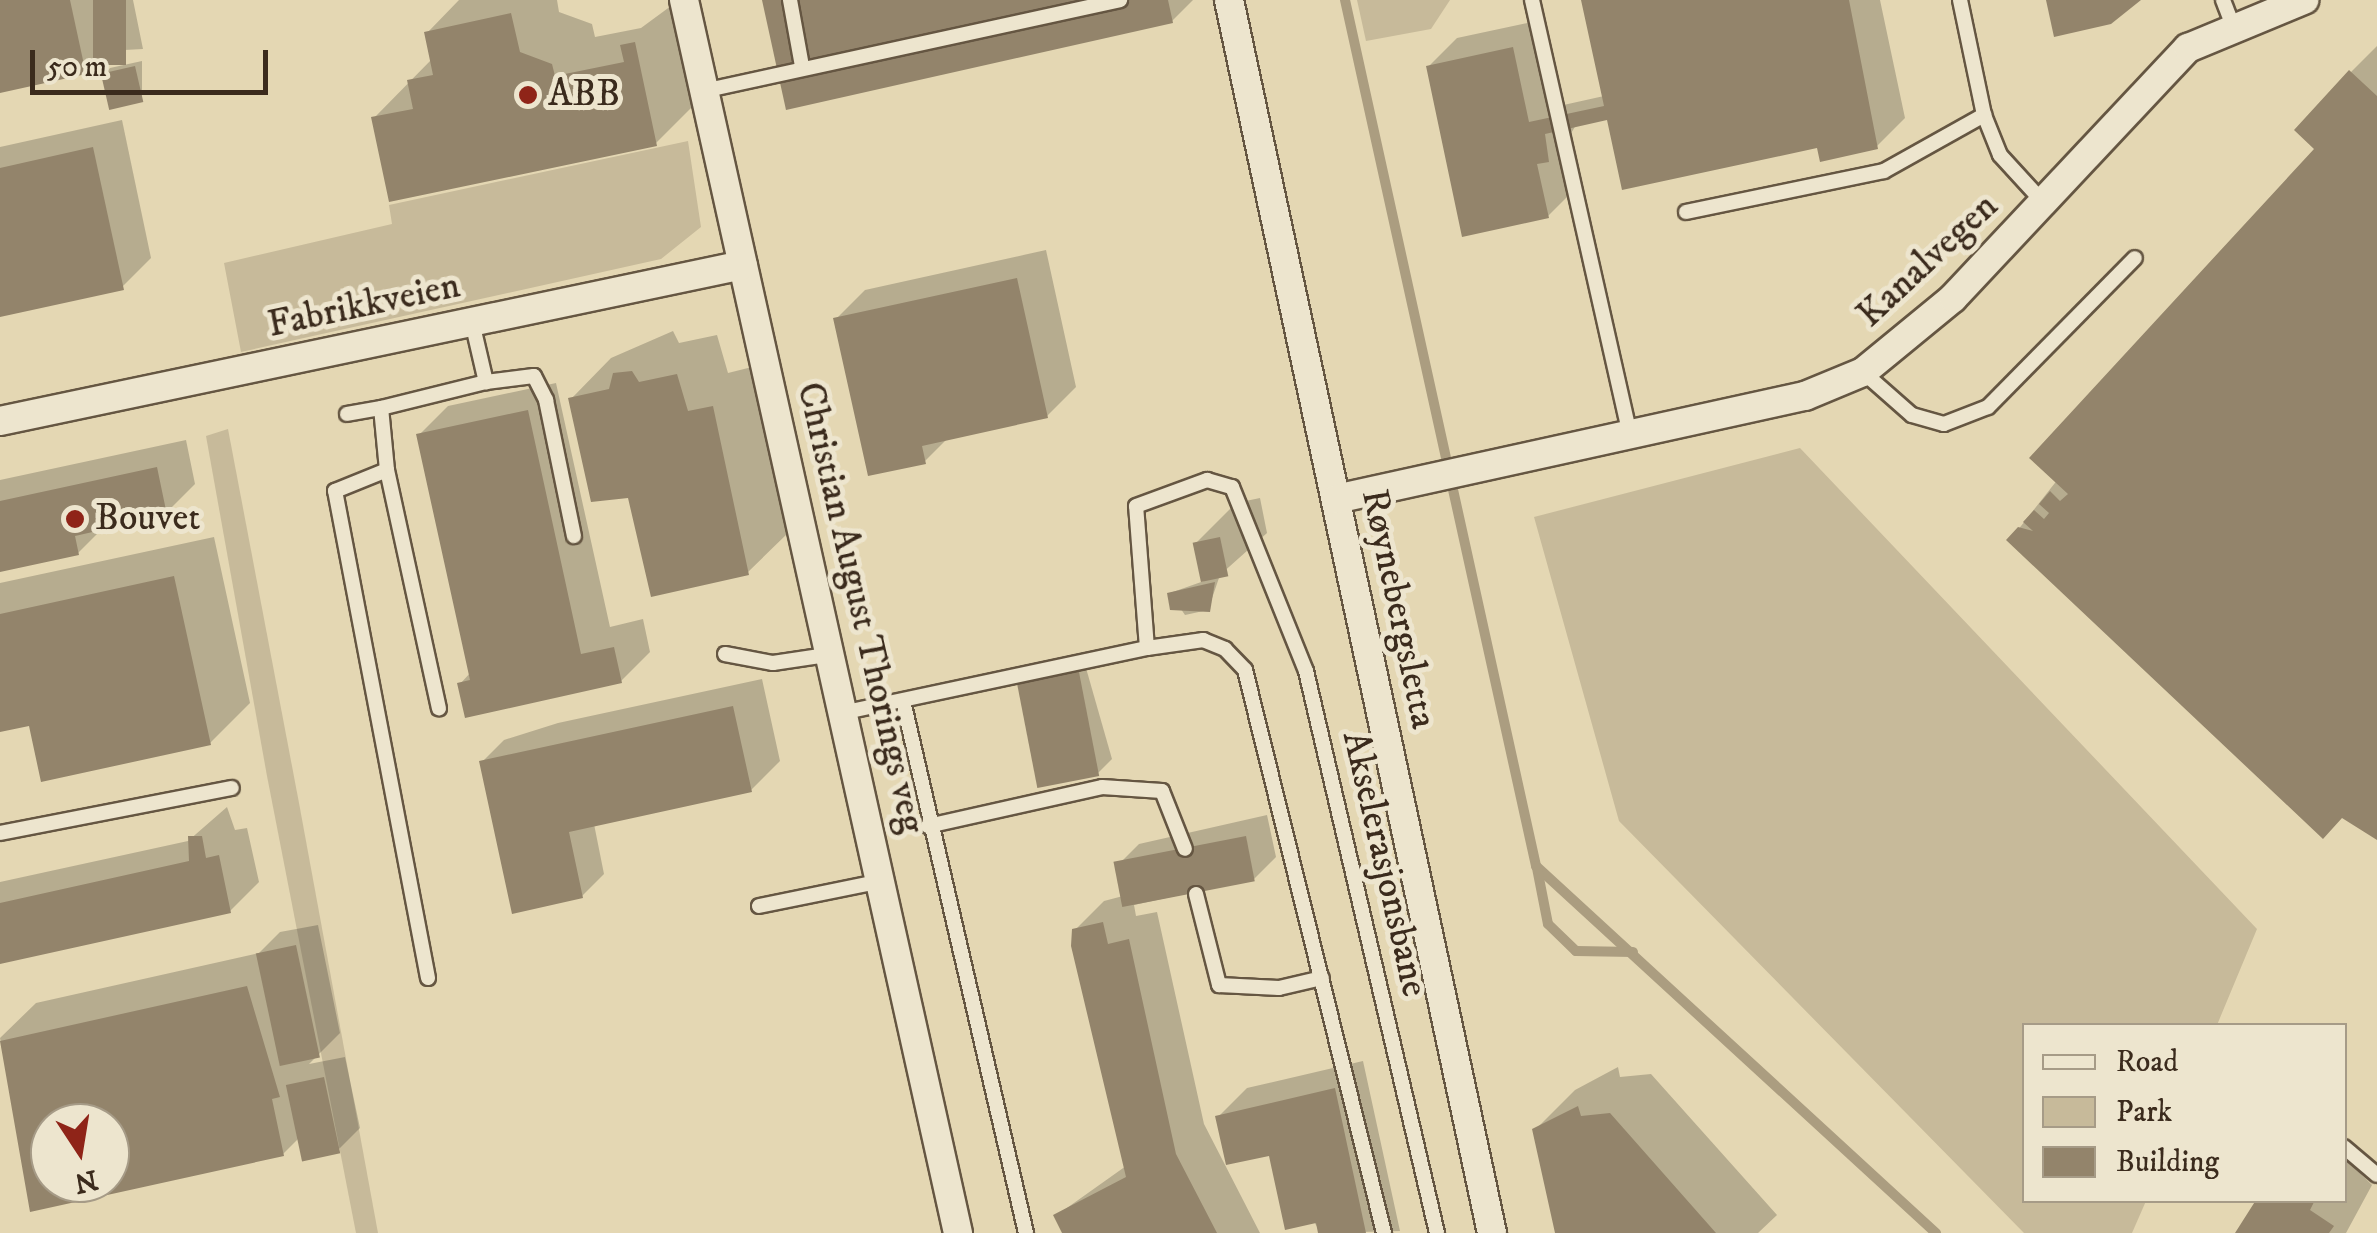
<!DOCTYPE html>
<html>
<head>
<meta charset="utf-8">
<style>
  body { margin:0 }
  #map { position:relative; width:2377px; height:1233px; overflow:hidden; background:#e4d7b3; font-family:"IM FELL DW Pica",serif }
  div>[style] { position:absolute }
  .green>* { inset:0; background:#c7ba9a }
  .shadow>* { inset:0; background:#0003 }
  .stream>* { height:10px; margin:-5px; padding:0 5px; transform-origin:5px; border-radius:5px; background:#ab9d80 }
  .building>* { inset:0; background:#93846b; transform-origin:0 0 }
  .roads { filter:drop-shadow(2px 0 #655642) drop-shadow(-2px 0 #655642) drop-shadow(0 2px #655642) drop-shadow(0 -2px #655642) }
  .service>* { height:14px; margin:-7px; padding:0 7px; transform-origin:7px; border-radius:7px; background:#ede5ce }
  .minor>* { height:28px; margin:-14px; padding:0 14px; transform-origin:14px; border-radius:14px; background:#ede5ce }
  .dots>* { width:28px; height:28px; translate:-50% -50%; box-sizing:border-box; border:5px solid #ede5ce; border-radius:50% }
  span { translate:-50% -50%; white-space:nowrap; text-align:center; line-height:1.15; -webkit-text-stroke:10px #ede5ce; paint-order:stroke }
  .poi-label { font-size:38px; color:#3b2b1d }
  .left { translate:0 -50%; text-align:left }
  .street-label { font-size:38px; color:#3b2b1d }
  .legend { position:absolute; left:2022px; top:1023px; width:325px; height:180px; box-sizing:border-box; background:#ede5ce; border:2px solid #a69b87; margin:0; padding:12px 18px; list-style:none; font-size:30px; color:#3b2b1d }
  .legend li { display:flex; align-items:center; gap:20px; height:50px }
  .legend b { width:50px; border:2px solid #a69b87 }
  .north { position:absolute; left:30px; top:1103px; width:100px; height:100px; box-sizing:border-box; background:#ede5ce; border:2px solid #a69b87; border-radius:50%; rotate:168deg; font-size:28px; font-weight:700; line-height:40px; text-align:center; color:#3b2b1d }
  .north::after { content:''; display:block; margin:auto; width:35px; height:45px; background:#8f2418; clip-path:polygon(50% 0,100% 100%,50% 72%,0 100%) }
  .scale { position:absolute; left:30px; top:50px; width:238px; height:45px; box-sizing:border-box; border:5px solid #3b2b1d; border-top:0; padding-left:12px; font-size:30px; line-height:35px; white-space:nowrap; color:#3b2b1d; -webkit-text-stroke:8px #ede5ce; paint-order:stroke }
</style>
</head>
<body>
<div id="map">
  <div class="green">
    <i style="clip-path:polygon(1357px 0,1450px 0,1431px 29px,1366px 41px)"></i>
    <i style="clip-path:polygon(688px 141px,701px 227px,661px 259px,241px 352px,224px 263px,392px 224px,389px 205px)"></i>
    <i style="clip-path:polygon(228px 429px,299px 803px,378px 1233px,356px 1233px,267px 776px,206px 436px)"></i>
    <i style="clip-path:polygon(1800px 448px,2257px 929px,2217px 1025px,2024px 1026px,2024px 1200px,2146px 1201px,2132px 1233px,2024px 1233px,1619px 821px,1534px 517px)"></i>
  </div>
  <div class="shadow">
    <i style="clip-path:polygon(0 0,133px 0,143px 49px,106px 51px,84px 72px,0 90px)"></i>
    <i style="clip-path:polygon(459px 0,557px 0,559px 12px,592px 24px,595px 37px,641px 28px,675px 3px,696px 103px,656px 143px,374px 118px,432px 59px,427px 33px)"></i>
    <i style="clip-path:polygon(765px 0,1193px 0,1172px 21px)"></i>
    <i style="clip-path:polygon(1584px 0,1880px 0,1905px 118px,1876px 147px,1609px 117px,1576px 125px,1567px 140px,1577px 187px,1548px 216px,1428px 67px,1457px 38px,1541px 20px,1559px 106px,1604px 96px)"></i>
    <i style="clip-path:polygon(2377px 46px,2377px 837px,2010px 540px,2318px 149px,2351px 72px)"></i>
    <i style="clip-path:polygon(142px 61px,142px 100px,104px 75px,110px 68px)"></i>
    <i style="clip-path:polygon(122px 120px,151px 258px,122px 287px,0 314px,0 147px)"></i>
    <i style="clip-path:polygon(1046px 250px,1076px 387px,1047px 416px,948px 438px,925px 461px,836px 319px,865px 290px)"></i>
    <i style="clip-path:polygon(673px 331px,679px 343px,717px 335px,728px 373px,752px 367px,788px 533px,747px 573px,630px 495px,571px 399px,611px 358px)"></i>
    <i style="clip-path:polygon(556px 383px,610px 627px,643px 619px,650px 652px,621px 681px,460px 684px,471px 672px,419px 435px,448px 406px)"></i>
    <i style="clip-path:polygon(186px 440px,195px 484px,166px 513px,104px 527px,78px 553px,0 569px,0 480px)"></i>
    <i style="clip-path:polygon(1260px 498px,1267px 533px,1220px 575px,1208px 610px,1185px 615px,1170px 593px,1204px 581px,1196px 543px,1236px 503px)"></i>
    <i style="clip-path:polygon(214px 537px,250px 703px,210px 743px,31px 723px,0 730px,0 583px)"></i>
    <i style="clip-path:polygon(1084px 661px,1112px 759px,1098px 773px,1029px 716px)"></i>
    <i style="clip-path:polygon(762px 679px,780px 761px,751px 790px,594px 824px,604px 874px,582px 896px,482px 762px,504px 740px,558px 723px)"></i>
    <i style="clip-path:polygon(227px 807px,235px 830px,247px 828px,259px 882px,230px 911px,0 961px,0 882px,188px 841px)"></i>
    <i style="clip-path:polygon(1267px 815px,1276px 857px,1254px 879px,1134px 905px,1136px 916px,1157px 912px,1204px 1124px,1260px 1233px,1068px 1233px,1057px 1215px,1126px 1166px,1075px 930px,1104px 901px,1123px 896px,1117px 866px,1139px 844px)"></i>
    <i style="clip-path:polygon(evenodd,318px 925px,340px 1033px,309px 1064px,345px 1057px,360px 1128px,338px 1150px,300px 1137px,283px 1154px,32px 1209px,0 1038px,36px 1003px,259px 953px,280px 932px,318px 925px,50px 1123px,110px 1123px,110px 1183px,50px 1183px,50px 1123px)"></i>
    <i style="clip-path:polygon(1363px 1061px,1400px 1231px,1321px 1233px,1271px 1153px,1218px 1117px,1247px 1088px)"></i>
    <i style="clip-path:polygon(1618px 1067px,1620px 1077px,1651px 1074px,1777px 1215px,1758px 1233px,1558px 1233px,1535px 1130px,1575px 1090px)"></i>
    <i style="clip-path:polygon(2344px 1157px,2372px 1185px,2346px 1233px,2238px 1233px,2259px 1200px,2344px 1200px)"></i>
  </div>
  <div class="stream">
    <i style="left:1345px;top:0;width:887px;rotate:77.56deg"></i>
    <i style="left:1536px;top:866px;width:543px;rotate:42.54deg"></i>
    <i style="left:1537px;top:868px;width:57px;rotate:78.9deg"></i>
    <i style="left:1548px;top:924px;width:39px;rotate:44deg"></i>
    <i style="left:1576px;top:951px;width:57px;rotate:1deg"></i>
  </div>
  <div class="building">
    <i style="clip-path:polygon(0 0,70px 0,86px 74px,0 93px)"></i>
    <i style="left:93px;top:0;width:33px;height:65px"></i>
    <i style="clip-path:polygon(762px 0,1168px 0,1173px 23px,786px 110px)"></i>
    <i style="clip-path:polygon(1581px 0,1849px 0,1878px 149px,1820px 162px,1817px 148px,1622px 190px,1607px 120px,1545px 134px,1549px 162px,1537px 164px,1549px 218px,1462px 237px,1426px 66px,1513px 47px,1529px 122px,1604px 106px)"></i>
    <i style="clip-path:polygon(2046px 0,2141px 0,2111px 24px,2054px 37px)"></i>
    <i style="clip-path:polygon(511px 13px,520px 52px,552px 64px,555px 76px,624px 62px,620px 45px,635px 42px,657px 146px,389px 202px,371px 117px,413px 109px,407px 80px,433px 75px,424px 32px)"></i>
    <i style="left:135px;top:66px;width:37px;height:35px;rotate:77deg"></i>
    <i style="clip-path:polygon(2349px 70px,2377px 96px,2377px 840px,2342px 818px,2323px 839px,2006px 540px,2018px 527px,2033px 531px,2023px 522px,2034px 510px,2044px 519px,2049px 513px,2039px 504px,2050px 491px,2060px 501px,2068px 494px,2029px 458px,2314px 149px,2294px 130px)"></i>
    <i style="clip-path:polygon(93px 147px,124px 290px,0 317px,0 168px)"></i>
    <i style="clip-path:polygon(1017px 278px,1048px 418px,922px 446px,926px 464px,868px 476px,833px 318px)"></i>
    <i style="clip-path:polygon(632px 371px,639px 382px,677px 374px,688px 411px,713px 406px,749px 575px,651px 597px,628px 498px,591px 502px,568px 398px,609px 389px,613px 373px)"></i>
    <i style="clip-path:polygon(528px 410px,581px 654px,614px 647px,622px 683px,465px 718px,457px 683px,470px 680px,416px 434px)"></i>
    <i style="clip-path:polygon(157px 467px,167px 515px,75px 536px,79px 555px,0 572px,0 501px)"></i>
    <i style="left:1220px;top:537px;width:40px;height:28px;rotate:78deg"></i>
    <i style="clip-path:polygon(174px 576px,211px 745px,41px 782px,29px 726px,0 732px,0 614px)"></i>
    <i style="clip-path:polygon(1215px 582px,1210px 612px,1170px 610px,1167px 593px)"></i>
    <i style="left:1078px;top:667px;width:111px;height:63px;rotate:79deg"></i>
    <i style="clip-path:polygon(733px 706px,752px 792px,569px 832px,583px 898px,512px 914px,479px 761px)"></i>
    <i style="clip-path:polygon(188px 836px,202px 836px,206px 858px,219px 855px,231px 913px,0 964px,0 903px,189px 861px)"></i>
    <i style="left:1246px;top:836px;width:46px;height:135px;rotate:79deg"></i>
    <i style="clip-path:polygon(1103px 922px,1108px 944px,1129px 939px,1176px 1154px,1217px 1233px,1062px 1233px,1053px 1215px,1126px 1177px,1071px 946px,1072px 929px)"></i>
    <i style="left:296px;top:945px;width:115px;height:41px;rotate:78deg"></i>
    <i style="clip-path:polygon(evenodd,247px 986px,280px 1097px,272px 1099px,284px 1156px,30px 1212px,0 1041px,247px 986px,50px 1123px,110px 1123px,110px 1183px,50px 1183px,50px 1123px)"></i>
    <i style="left:324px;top:1077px;width:78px;height:39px;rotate:78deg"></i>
    <i style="clip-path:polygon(1335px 1088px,1366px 1233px,1318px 1233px,1316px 1223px,1285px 1230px,1269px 1156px,1226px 1165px,1215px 1116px)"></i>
    <i style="clip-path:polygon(1578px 1106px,1581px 1116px,1610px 1113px,1716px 1233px,1555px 1233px,1532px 1129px)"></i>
    <i style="clip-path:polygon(2256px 1200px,2315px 1200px,2310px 1210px,2334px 1226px,2329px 1233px,2235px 1233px)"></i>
  </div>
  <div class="roads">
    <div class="service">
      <i style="left:790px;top:0;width:67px;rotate:79.7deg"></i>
      <i style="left:1532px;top:0;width:445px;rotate:77.3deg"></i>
      <i style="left:1960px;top:0;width:117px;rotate:78.2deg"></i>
      <i style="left:1984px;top:115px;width:43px;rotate:68.2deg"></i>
      <i style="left:2000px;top:155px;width:64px;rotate:47.5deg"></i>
      <i style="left:2223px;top:0;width:26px;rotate:69deg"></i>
      <i style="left:703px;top:91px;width:427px;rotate:-12.3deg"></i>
      <i style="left:1686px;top:212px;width:202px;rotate:-11.7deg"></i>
      <i style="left:1884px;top:171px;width:115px;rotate:-29.2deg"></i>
      <i style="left:472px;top:322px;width:62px;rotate:76.9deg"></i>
      <i style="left:486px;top:382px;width:48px;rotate:-7.1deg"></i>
      <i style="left:534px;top:376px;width:27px;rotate:63deg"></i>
      <i style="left:546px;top:400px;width:139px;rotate:78.4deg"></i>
      <i style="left:1863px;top:372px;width:65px;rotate:41.3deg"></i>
      <i style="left:1912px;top:415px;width:33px;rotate:16deg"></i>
      <i style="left:1944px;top:424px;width:47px;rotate:-21.1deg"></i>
      <i style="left:1988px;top:407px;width:209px;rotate:-45.4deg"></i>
      <i style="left:347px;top:414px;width:35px;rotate:-10deg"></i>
      <i style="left:387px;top:470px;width:244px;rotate:77.7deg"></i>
      <i style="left:1147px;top:648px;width:142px;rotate:-94.4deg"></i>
      <i style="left:1136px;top:506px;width:76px;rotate:-20.1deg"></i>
      <i style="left:1207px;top:480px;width:26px;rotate:16deg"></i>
      <i style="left:1232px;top:487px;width:198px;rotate:68.1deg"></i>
      <i style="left:1306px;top:671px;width:577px;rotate:76.88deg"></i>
      <i style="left:725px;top:654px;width:49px;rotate:10.6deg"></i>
      <i style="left:773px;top:663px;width:61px;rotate:-8.5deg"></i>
      <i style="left:903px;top:701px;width:546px;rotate:76.98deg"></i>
      <i style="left:846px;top:712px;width:308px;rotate:-12deg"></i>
      <i style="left:1147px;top:648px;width:57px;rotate:-8.1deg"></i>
      <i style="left:1203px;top:640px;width:24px;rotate:22deg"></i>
      <i style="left:1225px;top:649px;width:29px;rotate:46deg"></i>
      <i style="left:1245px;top:670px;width:580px;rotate:76.13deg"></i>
      <i style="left:928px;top:826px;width:178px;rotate:-12.6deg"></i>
      <i style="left:1102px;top:787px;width:60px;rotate:3.8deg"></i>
      <i style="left:1162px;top:791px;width:62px;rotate:68.4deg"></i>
      <i style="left:0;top:833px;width:236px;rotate:-11deg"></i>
      <i style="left:1196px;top:894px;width:94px;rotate:75.8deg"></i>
      <i style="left:1219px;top:985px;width:60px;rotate:2.9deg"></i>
      <i style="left:1279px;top:988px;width:44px;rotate:-13.1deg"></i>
      <i style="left:759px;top:906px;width:126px;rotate:-11.5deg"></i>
      <i style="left:428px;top:978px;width:496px;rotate:-100.8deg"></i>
      <i style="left:335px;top:491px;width:56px;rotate:-22deg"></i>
      <i style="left:387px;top:470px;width:62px;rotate:-95.5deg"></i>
      <i style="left:381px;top:408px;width:108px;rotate:-13.9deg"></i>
      <i style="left:2344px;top:1147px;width:43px;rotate:40.3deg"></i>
    </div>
    <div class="minor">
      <i style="left:684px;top:0;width:1263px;rotate:77.47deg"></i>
      <i style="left:1229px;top:0;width:1261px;rotate:77.96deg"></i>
      <i style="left:0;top:421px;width:759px;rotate:-11.86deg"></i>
      <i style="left:1336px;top:499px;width:480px;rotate:-12.4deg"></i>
      <i style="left:1805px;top:396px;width:63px;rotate:-22.5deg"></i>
      <i style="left:1863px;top:372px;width:117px;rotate:-39.4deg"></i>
      <i style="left:1953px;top:298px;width:343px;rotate:-46.8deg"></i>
      <i style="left:2188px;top:48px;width:126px;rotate:-22.5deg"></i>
    </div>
  </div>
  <div class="dots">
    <i style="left:528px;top:95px;background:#8f2418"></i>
    <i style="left:75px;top:519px;background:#8f2418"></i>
  </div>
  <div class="poi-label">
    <span class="left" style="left:548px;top:95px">ABB</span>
    <span class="left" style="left:95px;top:519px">Bouvet</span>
  </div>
  <div class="street-label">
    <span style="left:1928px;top:261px;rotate:-43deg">Kanalvegen</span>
    <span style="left:364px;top:306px;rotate:-12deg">Fabrikkveien</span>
    <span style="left:860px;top:608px;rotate:77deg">Christian August Thorings veg</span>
    <span style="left:1398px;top:609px;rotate:78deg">Røynebergsletta</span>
    <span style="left:1384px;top:864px;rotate:77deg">Akselerasjonsbane</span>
  </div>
  <ul class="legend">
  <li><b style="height:12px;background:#ede5ce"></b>Road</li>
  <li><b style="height:28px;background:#c7ba9a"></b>Park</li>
  <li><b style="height:28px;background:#93846b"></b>Building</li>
  </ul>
  <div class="north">N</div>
  <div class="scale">50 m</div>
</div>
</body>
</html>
